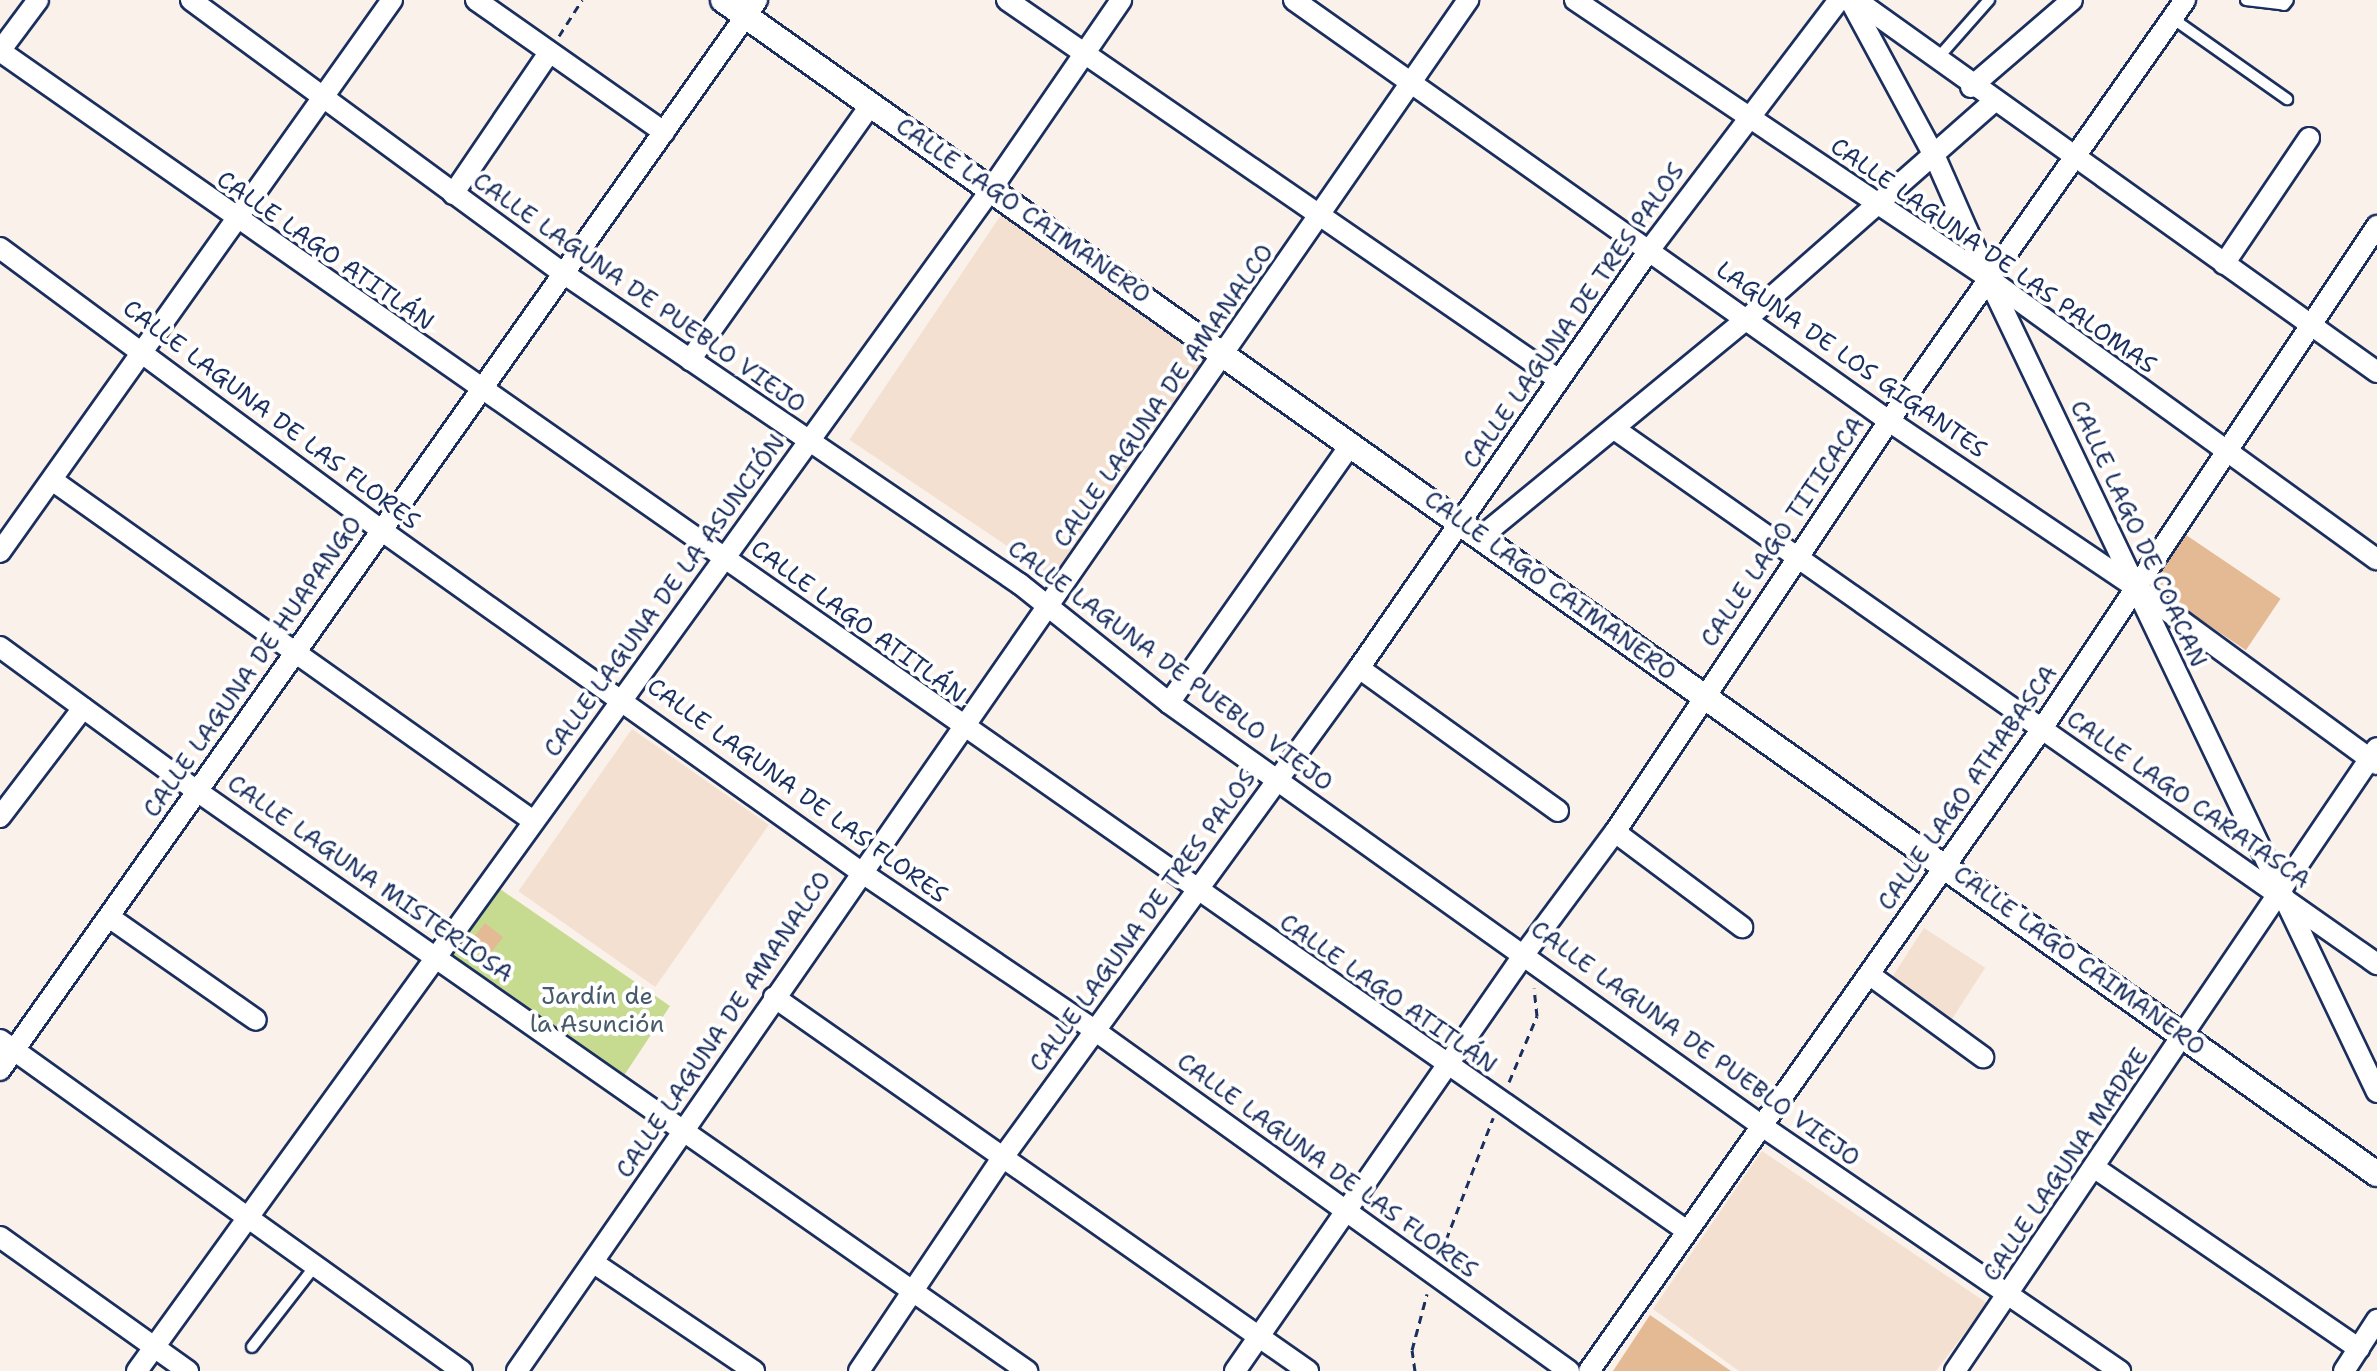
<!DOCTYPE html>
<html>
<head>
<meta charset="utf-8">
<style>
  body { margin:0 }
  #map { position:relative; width:2377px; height:1371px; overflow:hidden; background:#faf1ea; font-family:"Shantell Sans",sans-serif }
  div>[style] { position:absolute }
  .built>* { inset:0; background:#f3e0d0; transform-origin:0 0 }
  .green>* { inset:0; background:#c6db90 }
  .building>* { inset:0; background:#e4ba94; transform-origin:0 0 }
  .path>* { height:3px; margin-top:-1.5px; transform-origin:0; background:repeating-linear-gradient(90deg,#1b2f5e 0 8px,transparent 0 14px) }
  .roads { filter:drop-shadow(2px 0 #1b2f5e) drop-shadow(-2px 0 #1b2f5e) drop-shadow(0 2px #1b2f5e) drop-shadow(0 -2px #1b2f5e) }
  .service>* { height:10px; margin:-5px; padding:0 5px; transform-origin:5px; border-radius:5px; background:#fff }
  .minor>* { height:20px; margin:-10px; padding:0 10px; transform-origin:10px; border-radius:10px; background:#fff }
  .tertiary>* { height:24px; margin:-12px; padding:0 12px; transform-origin:12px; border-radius:12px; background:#fff }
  span { translate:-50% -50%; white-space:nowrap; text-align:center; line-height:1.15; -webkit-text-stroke:8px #fff; paint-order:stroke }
  .street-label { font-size:24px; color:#1b2f5e }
  .park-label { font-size:24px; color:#465a6a }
</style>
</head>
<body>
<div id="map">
  <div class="built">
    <i style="left:1001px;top:215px;width:254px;height:271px;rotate:34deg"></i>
    <i style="left:632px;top:729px;width:167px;height:198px;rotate:35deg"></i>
    <i style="left:1924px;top:928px;width:73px;height:61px;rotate:33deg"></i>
    <i style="clip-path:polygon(1762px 1151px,1987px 1303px,1936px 1371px,1739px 1371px,1653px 1309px)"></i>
  </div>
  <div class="green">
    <i style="clip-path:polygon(500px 889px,670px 1006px,619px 1083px,495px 997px,451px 954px)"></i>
  </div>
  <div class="building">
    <i style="left:1194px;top:347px;width:20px;height:14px;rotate:33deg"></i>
    <i style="left:2186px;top:535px;width:114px;height:62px;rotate:34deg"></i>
    <i style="left:485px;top:923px;width:23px;height:28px;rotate:38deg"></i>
    <i style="clip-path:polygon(1650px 1315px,1731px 1371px,1613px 1371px)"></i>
  </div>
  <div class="path">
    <i style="left:559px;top:36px;width:43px;rotate:-57.4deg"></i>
    <i style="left:1509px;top:1082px;width:72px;rotate:-67deg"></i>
    <i style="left:1537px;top:1016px;width:28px;rotate:-96deg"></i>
    <i style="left:1441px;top:1253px;width:145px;rotate:-68.9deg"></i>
    <i style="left:1415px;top:1371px;width:21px;rotate:-98deg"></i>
    <i style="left:1412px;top:1350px;width:58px;rotate:-75deg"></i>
  </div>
  <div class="roads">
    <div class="service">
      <i style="left:2246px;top:0;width:38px;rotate:7deg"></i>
      <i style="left:2284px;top:5px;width:6px;rotate:-51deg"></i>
      <i style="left:2172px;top:18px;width:141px;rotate:35.2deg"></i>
      <i style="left:1937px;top:59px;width:79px;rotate:-48.6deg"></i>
      <i style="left:252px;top:1347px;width:103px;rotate:-52.1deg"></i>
    </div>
    <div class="minor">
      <i style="left:38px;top:0;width:64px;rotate:126.7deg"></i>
      <i style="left:0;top:51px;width:2059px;rotate:34.97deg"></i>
      <i style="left:191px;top:0;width:461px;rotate:36.3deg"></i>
      <i style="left:563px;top:273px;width:553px;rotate:34.24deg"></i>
      <i style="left:1020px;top:584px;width:191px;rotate:38.6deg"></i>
      <i style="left:1169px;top:703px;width:728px;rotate:35.5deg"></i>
      <i style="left:1762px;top:1126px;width:434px;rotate:34.4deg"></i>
      <i style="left:476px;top:0;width:230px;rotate:35.1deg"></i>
      <i style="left:1007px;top:0;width:670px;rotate:34.54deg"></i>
      <i style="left:1294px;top:0;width:729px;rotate:35.28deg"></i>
      <i style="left:1889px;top:421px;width:297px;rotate:34deg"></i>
      <i style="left:2135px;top:587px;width:300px;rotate:36.2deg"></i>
      <i style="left:1575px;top:0;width:498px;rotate:33.9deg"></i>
      <i style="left:1988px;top:278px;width:480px;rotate:35.9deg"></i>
      <i style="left:1850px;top:0;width:179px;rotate:61.6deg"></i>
      <i style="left:1935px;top:157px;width:132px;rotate:66.3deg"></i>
      <i style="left:1988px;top:278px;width:902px;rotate:64.46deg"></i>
      <i style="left:1856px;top:0;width:640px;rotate:35.53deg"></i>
      <i style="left:1971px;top:87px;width:133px;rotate:-40.7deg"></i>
      <i style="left:453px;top:194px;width:171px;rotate:-55.8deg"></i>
      <i style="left:0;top:248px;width:474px;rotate:36.5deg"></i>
      <i style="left:381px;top:530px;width:589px;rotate:35.47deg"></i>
      <i style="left:861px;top:872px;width:285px;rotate:34.1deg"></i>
      <i style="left:1097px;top:1032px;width:581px;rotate:35.69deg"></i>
      <i style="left:2224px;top:264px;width:152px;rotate:-56deg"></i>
      <i style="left:690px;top:360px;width:314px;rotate:-54.7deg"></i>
      <i style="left:1616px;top:430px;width:930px;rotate:35.06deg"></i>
      <i style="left:52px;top:480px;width:590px;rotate:35.33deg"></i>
      <i style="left:1481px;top:537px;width:345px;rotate:-39.4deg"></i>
      <i style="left:1748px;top:318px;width:327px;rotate:-41.4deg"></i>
      <i style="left:0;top:552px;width:677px;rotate:-54.62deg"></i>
      <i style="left:0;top:647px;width:244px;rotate:36.2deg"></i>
      <i style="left:197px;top:791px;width:1013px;rotate:34.95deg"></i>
      <i style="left:1359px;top:668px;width:245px;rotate:35.7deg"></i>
      <i style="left:1169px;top:703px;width:317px;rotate:-54.9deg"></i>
      <i style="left:0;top:817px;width:137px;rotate:-52.7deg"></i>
      <i style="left:1615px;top:832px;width:159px;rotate:36.8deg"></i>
      <i style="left:109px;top:917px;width:179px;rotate:35deg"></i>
      <i style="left:1870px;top:975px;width:140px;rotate:36deg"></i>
      <i style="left:774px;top:997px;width:652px;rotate:35.01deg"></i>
      <i style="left:0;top:1040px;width:568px;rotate:35.62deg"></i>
      <i style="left:0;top:1070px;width:1311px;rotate:-54.72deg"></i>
      <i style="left:2095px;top:1168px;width:320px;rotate:34.4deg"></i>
      <i style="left:0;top:1237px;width:231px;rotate:35.5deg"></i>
      <i style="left:594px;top:1263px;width:193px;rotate:34deg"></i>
      <i style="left:137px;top:1371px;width:1460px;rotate:-54.14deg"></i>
      <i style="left:992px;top:188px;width:228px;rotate:-55.5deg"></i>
      <i style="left:517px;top:1371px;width:1669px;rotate:-55.25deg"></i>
      <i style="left:859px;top:1371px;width:254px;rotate:-56.1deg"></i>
      <i style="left:1001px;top:1160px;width:608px;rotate:-53.96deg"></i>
      <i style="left:1359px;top:668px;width:510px;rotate:-55.22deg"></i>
      <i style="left:1650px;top:249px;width:313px;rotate:-52.8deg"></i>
      <i style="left:1235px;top:1371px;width:509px;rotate:-55.25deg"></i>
      <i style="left:1525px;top:953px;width:151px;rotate:-53.4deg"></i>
      <i style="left:1615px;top:832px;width:494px;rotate:-56.3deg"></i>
      <i style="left:1889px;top:421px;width:515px;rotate:-54.89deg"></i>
      <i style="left:1589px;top:1371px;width:784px;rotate:-54.81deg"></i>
      <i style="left:2041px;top:730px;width:606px;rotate:-56.31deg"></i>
      <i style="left:1955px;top:1371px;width:752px;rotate:-55.89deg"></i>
      <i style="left:2344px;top:1371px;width:61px;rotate:-57.1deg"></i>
    </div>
    <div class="tertiary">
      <i style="left:723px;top:0;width:2028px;rotate:35.37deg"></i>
    </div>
  </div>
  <div class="street-label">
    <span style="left:1023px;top:211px;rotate:35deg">CALLE LAGO CAIMANERO</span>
    <span style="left:325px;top:251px;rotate:35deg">CALLE LAGO ATITLÁN</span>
    <span style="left:1993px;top:256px;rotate:35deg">CALLE LAGUNA DE LAS PALOMAS</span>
    <span style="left:639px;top:293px;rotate:35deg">CALLE LAGUNA DE PUEBLO VIEJO</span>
    <span style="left:1574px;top:316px;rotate:-55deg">CALLE LAGUNA DE TRES PALOS</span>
    <span style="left:1851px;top:360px;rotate:35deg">LAGUNA DE LOS GIGANTES</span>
    <span style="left:1164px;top:396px;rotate:-55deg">CALLE LAGUNA DE AMANALCO</span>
    <span style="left:271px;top:415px;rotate:37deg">CALLE LAGUNA DE LAS FLORES</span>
    <span style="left:1783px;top:532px;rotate:-56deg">CALLE LAGO TITICACA</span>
    <span style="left:2138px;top:534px;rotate:65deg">CALLE LAGO DE COACAN</span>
    <span style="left:1550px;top:586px;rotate:36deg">CALLE LAGO CAIMANERO</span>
    <span style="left:665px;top:596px;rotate:-54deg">CALLE LAGUNA DE LA ASUNCIÓN</span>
    <span style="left:858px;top:622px;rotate:36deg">CALLE LAGO ATITLÁN</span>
    <span style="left:1170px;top:666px;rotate:37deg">CALLE LAGUNA DE PUEBLO VIEJO</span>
    <span style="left:253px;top:667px;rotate:-55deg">CALLE LAGUNA DE HUAPANGO</span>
    <span style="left:1968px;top:788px;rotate:-55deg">CALLE LAGO ATHABASCA</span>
    <span style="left:797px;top:791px;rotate:36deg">CALLE LAGUNA DE LAS FLORES</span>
    <span style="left:2188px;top:800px;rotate:35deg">CALLE LAGO CARATASCA</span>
    <span style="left:370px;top:879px;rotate:35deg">CALLE LAGUNA MISTERIOSA</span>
    <span style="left:1143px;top:921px;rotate:-54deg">CALLE LAGUNA DE TRES PALOS</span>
    <span style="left:2079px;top:961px;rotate:36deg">CALLE LAGO CAIMANERO</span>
    <span style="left:1388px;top:994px;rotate:35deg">CALLE LAGO ATITLÁN</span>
    <span style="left:724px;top:1025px;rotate:-56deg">CALLE LAGUNA DE AMANALCO</span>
    <span style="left:1695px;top:1044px;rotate:36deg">CALLE LAGUNA DE PUEBLO VIEJO</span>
    <span style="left:2066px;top:1165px;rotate:-56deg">CALLE LAGUNA MADRE</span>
    <span style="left:1327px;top:1166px;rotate:36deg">CALLE LAGUNA DE LAS FLORES</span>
  </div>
  <div class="park-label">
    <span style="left:597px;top:1011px">Jardín de<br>la Asunción</span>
  </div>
</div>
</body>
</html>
